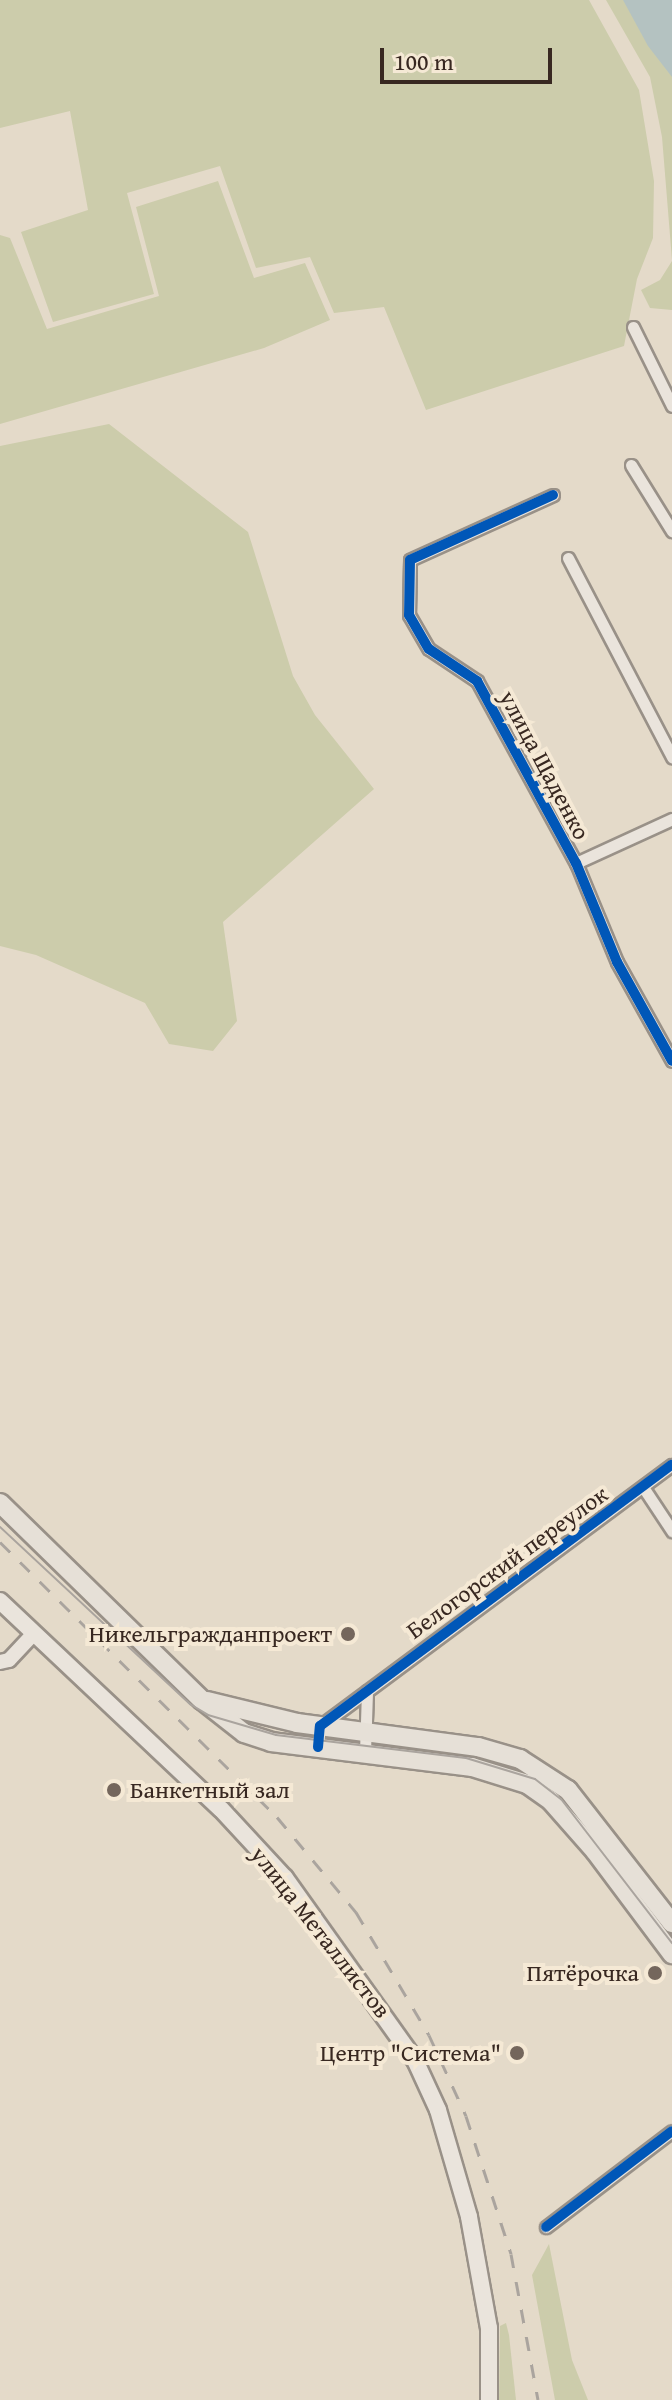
<!DOCTYPE html>
<html>
<head>
<meta charset="utf-8">
<style>
  body { margin:0 }
  #map { position:relative; width:672px; height:2400px; overflow:hidden; background:#e4dac9; font-family:"Gentium Book Plus",serif }
  div>[style] { position:absolute }
  .green>* { inset:0; background:#ccccab }
  .water>* { inset:0; background:#b4c2c1 }
  .roads { filter:drop-shadow(2px 0 #999188) drop-shadow(-2px 0 #999188) drop-shadow(0 2px #999188) drop-shadow(0 -2px #999188) }
  .minor>* { height:11px; margin:-5.5px; padding:0 5.5px; transform-origin:5.5px; border-radius:5.5px; background:#eae4dc }
  .tertiary>* { height:14px; margin:-7px; padding:0 7px; transform-origin:7px; border-radius:7px; background:#eae4dc }
  .secondary>* { height:16px; margin:-8px; padding:0 8px; transform-origin:8px; border-radius:8px; background:#eae4dc }
  .primary>* { height:18px; margin:-9px; padding:0 9px; transform-origin:9px; border-radius:9px; background:#e6e0d7 }
  .tram>* { height:2px; margin:-1px; padding:0 1px; transform-origin:1px; border-radius:1px; background:#aaa49e }
  .rail>* { height:3px; margin-top:-1.5px; transform-origin:0; background:repeating-linear-gradient(90deg,#aaa49e 0 14px,transparent 0 28px) }
  .cycleway>* { height:10px; margin:-5px; padding:0 5px; transform-origin:5px; border-radius:5px; background:#0057b8 }
  .dots>* { width:22px; height:22px; translate:-50% -50%; box-sizing:border-box; border:4px solid #f5e9d5; border-radius:50% }
  span { translate:-50% -50%; white-space:nowrap; text-align:center; line-height:1.15; -webkit-text-stroke:8px #f5e9d5; paint-order:stroke }
  .street-label { font-size:24px; color:#382821 }
  .poi-label { font-size:24px; color:#382821 }
  .right { translate:-100% -50%; text-align:right }
  .left { translate:0 -50%; text-align:left }
  .scale { position:absolute; left:380px; top:48px; width:172px; height:36px; box-sizing:border-box; border:4px solid #382821; border-top:0; padding-left:10px; font-size:24px; line-height:28px; white-space:nowrap; color:#382821; -webkit-text-stroke:6px #f5e9d5; paint-order:stroke }
</style>
</head>
<body>
<div id="map">
  <div class="green">
    <i style="clip-path:polygon(0 0,589px 0,639px 90px,654px 181px,653px 238px,637px 279px,624px 346px,426px 410px,384px 307px,334px 313px,310px 257px,256px 268px,220px 166px,127px 193px,154px 294px,53px 322px,21px 232px,88px 210px,70px 111px,0 128px)"></i>
    <i style="clip-path:polygon(606px 0,634px 0,672px 62px,672px 260px,662px 137px,650px 77px)"></i>
    <i style="clip-path:polygon(218px 181px,254px 278px,305px 263px,330px 320px,264px 348px,0 424px,0 235px,10px 238px,47px 329px,159px 296px,136px 207px)"></i>
    <i style="clip-path:polygon(672px 261px,672px 310px,650px 308px,641px 290px,660px 280px)"></i>
    <i style="clip-path:polygon(109px 424px,248px 532px,293px 676px,315px 715px,374px 789px,223px 922px,237px 1021px,213px 1051px,169px 1044px,145px 1003px,36px 955px,0 946px,0 446px)"></i>
    <i style="clip-path:polygon(549px 2244px,572px 2360px,588px 2400px,555px 2400px,532px 2275px)"></i>
    <i style="clip-path:polygon(506px 2323px,509px 2335px,516px 2400px,499px 2400px,500px 2326px)"></i>
  </div>
  <div class="water">
    <i style="clip-path:polygon(623px 0,672px 0,672px 77px,648px 46px)"></i>
  </div>
  <div class="roads">
    <div class="minor">
      <i style="left:633px;top:327px;width:88px;rotate:63.7deg"></i>
      <i style="left:631px;top:465px;width:78px;rotate:58.2deg"></i>
      <i style="left:553px;top:495px;width:157px;rotate:155.6deg"></i>
      <i style="left:410px;top:560px;width:55px;rotate:91deg"></i>
      <i style="left:409px;top:615px;width:39px;rotate:60deg"></i>
      <i style="left:429px;top:649px;width:58px;rotate:33.7deg"></i>
      <i style="left:477px;top:681px;width:207px;rotate:61.5deg"></i>
      <i style="left:576px;top:863px;width:107px;rotate:67.5deg"></i>
      <i style="left:617px;top:962px;width:113px;rotate:60.9deg"></i>
      <i style="left:568px;top:558px;width:225px;rotate:62.4deg"></i>
      <i style="left:576px;top:863px;width:106px;rotate:-24.6deg"></i>
      <i style="left:643px;top:1487px;width:53px;rotate:56.6deg"></i>
      <i style="left:318px;top:1747px;width:21px;rotate:-85deg"></i>
      <i style="left:320px;top:1726px;width:438px;rotate:-36.6deg"></i>
      <i style="left:365px;top:1752px;width:61px;rotate:-88.1deg"></i>
      <i style="left:546px;top:2227px;width:158px;rotate:-37.3deg"></i>
    </div>
    <div class="tertiary">
      <i style="left:0;top:1662px;width:9px;rotate:-13deg"></i>
      <i style="left:9px;top:1660px;width:35px;rotate:-47deg"></i>
    </div>
    <div class="secondary">
      <i style="left:0;top:1601px;width:303px;rotate:43.3deg"></i>
      <i style="left:221px;top:1809px;width:94px;rotate:47.2deg"></i>
      <i style="left:285px;top:1878px;width:224px;rotate:54.5deg"></i>
      <i style="left:415px;top:2060px;width:55px;rotate:65.3deg"></i>
      <i style="left:438px;top:2110px;width:111px;rotate:73.8deg"></i>
      <i style="left:469px;top:2217px;width:113px;rotate:79.8deg"></i>
      <i style="left:489px;top:2328px;width:72px;rotate:90deg"></i>
    </div>
    <div class="primary">
      <i style="left:0;top:1503px;width:282px;rotate:44.3deg"></i>
      <i style="left:202px;top:1700px;width:53px;rotate:38.2deg"></i>
      <i style="left:244px;top:1733px;width:28px;rotate:18deg"></i>
      <i style="left:271px;top:1742px;width:203px;rotate:7.1deg"></i>
      <i style="left:472px;top:1767px;width:58px;rotate:17.2deg"></i>
      <i style="left:527px;top:1784px;width:29px;rotate:35deg"></i>
      <i style="left:551px;top:1801px;width:67px;rotate:48.7deg"></i>
      <i style="left:595px;top:1851px;width:129px;rotate:53.2deg"></i>
      <i style="left:207px;top:1701px;width:93px;rotate:13.7deg"></i>
      <i style="left:297px;top:1723px;width:183px;rotate:7.6deg"></i>
      <i style="left:478px;top:1747px;width:44px;rotate:15.9deg"></i>
      <i style="left:520px;top:1759px;width:57px;rotate:32.9deg"></i>
      <i style="left:568px;top:1790px;width:169px;rotate:52deg"></i>
    </div>
  </div>
  <div class="tram">
    <i style="left:0;top:1527px;width:260px;rotate:43deg"></i>
    <i style="left:190px;top:1704px;width:21px;rotate:31deg"></i>
    <i style="left:208px;top:1715px;width:71px;rotate:16.4deg"></i>
    <i style="left:276px;top:1735px;width:191px;rotate:6.9deg"></i>
    <i style="left:466px;top:1758px;width:72px;rotate:16.9deg"></i>
    <i style="left:535px;top:1779px;width:33px;rotate:38deg"></i>
    <i style="left:561px;top:1799px;width:182px;rotate:52.4deg"></i>
  </div>
  <div class="rail">
    <i style="left:0;top:1542px;width:390px;rotate:44.8deg"></i>
    <i style="left:277px;top:1817px;width:124px;rotate:50.3deg"></i>
    <i style="left:356px;top:1912px;width:143px;rotate:59.3deg"></i>
    <i style="left:429px;top:2035px;width:89px;rotate:65.4deg"></i>
    <i style="left:466px;top:2116px;width:145px;rotate:71.9deg"></i>
    <i style="left:511px;top:2254px;width:148px;rotate:79.5deg"></i>
  </div>
  <div class="cycleway">
    <i style="left:553px;top:495px;width:157px;rotate:155.6deg"></i>
    <i style="left:410px;top:560px;width:55px;rotate:91deg"></i>
    <i style="left:409px;top:615px;width:39px;rotate:60deg"></i>
    <i style="left:429px;top:649px;width:58px;rotate:33.7deg"></i>
    <i style="left:477px;top:681px;width:207px;rotate:61.5deg"></i>
    <i style="left:576px;top:863px;width:107px;rotate:67.5deg"></i>
    <i style="left:617px;top:962px;width:113px;rotate:60.9deg"></i>
    <i style="left:318px;top:1747px;width:21px;rotate:-85deg"></i>
    <i style="left:320px;top:1726px;width:438px;rotate:-36.6deg"></i>
    <i style="left:546px;top:2227px;width:158px;rotate:-37.3deg"></i>
  </div>
  <div class="dots">
    <i style="left:348px;top:1634px;background:#74665c"></i>
    <i style="left:114px;top:1790px;background:#74665c"></i>
    <i style="left:655px;top:1973px;background:#74665c"></i>
    <i style="left:517px;top:2053px;background:#74665c"></i>
  </div>
  <div class="street-label">
    <span style="left:545px;top:765px;rotate:62deg">улица Щаденко</span>
    <span style="left:507px;top:1562px;rotate:-36deg">Белогорский переулок</span>
    <span style="left:321px;top:1932px;rotate:52deg">улица Металлистов</span>
  </div>
  <div class="poi-label">
    <span class="right" style="left:332px;top:1634px">Никельгражданпроект</span>
    <span class="left" style="left:130px;top:1790px">Банкетный зал</span>
    <span class="right" style="left:639px;top:1973px">Пятёрочка</span>
    <span class="right" style="left:501px;top:2053px">Центр "Система"</span>
  </div>
  <div class="scale">100 m</div>
</div>
</body>
</html>
